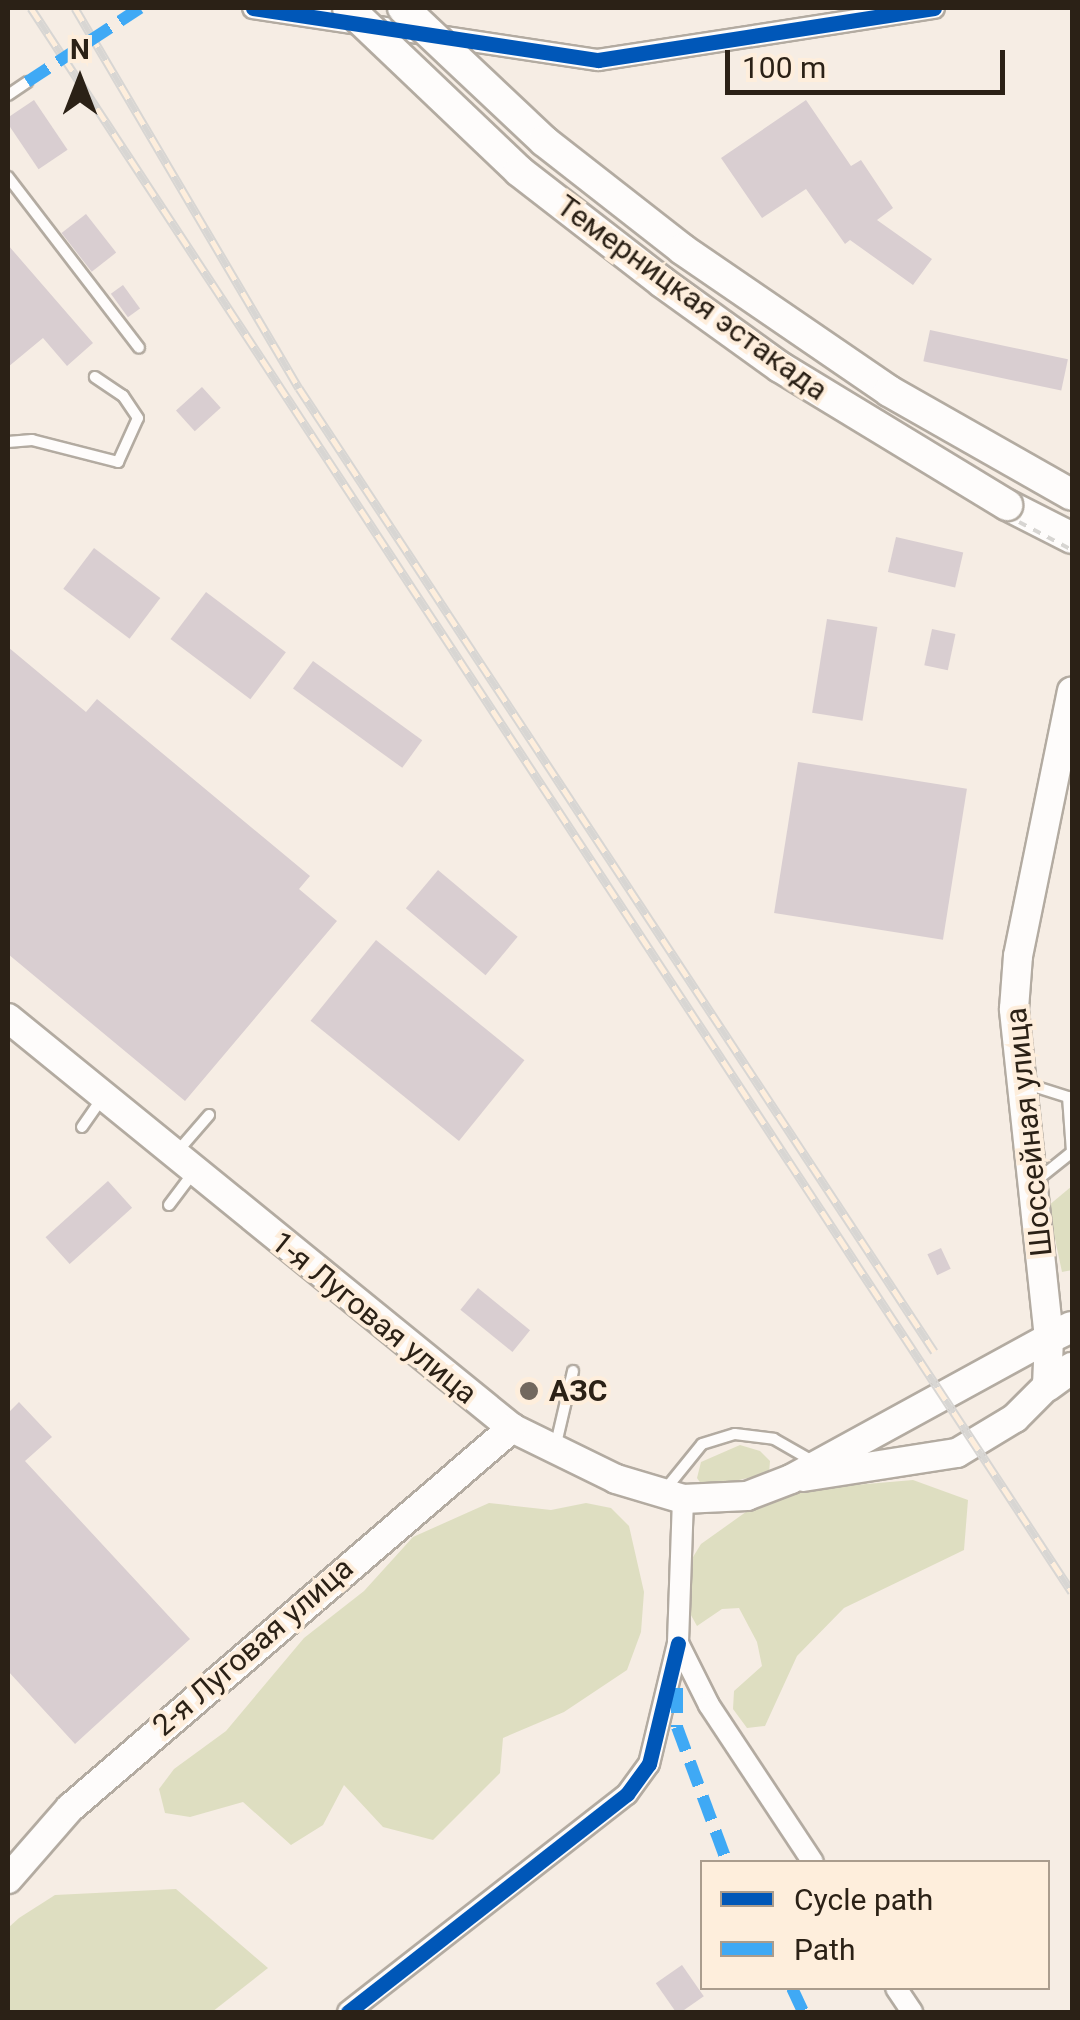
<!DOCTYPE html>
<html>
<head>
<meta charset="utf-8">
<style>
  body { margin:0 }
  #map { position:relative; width:1080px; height:2020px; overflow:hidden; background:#f6ede4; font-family:Roboto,sans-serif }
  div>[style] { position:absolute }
  .green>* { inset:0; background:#dedec1 }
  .building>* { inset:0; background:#d9ced1; transform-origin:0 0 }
  .roads { filter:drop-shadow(2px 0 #b3aba1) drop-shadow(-2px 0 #b3aba1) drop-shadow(0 2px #b3aba1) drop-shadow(0 -2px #b3aba1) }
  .service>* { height:10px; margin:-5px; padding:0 5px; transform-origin:5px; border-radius:5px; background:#fefcfb }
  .minor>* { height:20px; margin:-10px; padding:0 10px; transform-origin:10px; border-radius:10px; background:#fefcfb }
  .secondary>* { height:28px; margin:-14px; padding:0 14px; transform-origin:14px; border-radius:14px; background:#fefcfb }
  .primary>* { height:30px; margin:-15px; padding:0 15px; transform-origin:15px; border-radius:15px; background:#fefcfb }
  .rail>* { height:9px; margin-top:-4.5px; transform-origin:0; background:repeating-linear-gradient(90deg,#feeedc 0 15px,#d8d6d3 0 30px); box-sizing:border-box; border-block:2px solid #d8d6d3 }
  .path-bridge>* { height:4px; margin-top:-2px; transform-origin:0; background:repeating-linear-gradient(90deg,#d7d5d2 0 8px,transparent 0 16px) }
  .bridges { filter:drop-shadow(2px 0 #b3aba1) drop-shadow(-2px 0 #b3aba1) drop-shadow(0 2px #b3aba1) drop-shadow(0 -2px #b3aba1) }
  .primary-bridge>* { height:30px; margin:-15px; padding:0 15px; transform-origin:15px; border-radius:15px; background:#fefcfb }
  .quiet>* { height:12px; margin-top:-6px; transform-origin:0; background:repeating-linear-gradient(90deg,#3fa9f5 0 25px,transparent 0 37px) }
  .cycleway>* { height:15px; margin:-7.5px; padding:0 7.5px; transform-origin:7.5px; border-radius:7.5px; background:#0057b8 }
  .dots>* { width:28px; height:28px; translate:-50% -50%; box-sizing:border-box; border:5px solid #feeedc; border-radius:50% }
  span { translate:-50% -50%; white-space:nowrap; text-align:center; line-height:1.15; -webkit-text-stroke:8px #feeedc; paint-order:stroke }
  .street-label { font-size:30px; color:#2b2116 }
  .poi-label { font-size:30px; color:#2b2116; font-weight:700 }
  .left { translate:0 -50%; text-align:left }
  .frame { position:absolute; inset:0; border:10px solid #2b2116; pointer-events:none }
  .legend { position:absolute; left:700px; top:1860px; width:350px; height:130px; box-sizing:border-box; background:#feeedc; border:2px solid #aa9c8d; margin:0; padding:12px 18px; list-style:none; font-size:30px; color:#2b2116 }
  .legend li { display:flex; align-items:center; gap:20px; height:50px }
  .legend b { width:50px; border:2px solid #aa9c8d }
  .north { position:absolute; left:30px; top:30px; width:100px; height:100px; -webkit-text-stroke:8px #feeedc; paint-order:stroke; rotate:0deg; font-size:28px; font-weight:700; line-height:40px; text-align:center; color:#2b2116 }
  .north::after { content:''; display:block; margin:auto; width:35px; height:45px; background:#2b2116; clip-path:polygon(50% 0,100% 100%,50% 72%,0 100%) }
  .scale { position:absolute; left:725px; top:50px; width:280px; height:45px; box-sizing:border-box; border:5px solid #2b2116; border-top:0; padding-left:12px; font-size:30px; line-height:35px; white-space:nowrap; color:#2b2116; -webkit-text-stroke:8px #feeedc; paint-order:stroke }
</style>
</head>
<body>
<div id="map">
  <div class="green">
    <i style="clip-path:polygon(1072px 1186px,1072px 1270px,1062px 1272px,1048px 1206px)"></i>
    <i style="clip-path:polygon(740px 1445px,760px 1451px,770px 1461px,769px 1473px,704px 1488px,697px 1478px,701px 1462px)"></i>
    <i style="clip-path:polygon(913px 1480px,968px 1500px,964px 1550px,844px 1608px,797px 1656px,765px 1726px,747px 1728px,733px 1709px,734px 1691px,762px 1666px,757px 1642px,739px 1608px,722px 1609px,697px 1626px,687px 1608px,685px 1570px,701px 1544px,774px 1492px)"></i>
    <i style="clip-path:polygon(489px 1503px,551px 1510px,586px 1503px,611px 1508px,629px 1526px,644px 1592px,641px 1632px,627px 1670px,564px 1712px,503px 1738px,500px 1773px,433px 1840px,383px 1827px,344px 1785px,323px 1825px,291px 1845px,243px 1802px,190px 1817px,165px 1813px,159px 1789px,174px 1769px,226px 1731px,304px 1638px,364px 1591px,413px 1537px)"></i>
    <i style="clip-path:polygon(176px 1889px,268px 1968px,212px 2012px,8px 2012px,8px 1928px,19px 1918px,55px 1895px)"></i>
  </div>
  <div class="building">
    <i style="left:34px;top:100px;width:60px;height:35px;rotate:56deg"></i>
    <i style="clip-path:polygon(806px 100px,851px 166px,861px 160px,893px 208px,877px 220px,932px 259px,913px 285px,850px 240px,845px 244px,806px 189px,762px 218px,721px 158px)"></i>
    <i style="left:86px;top:214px;width:49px;height:31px;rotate:52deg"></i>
    <i style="clip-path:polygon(8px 245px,93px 343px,67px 366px,43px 338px,8px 367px)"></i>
    <i style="left:123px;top:285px;width:29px;height:15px;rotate:54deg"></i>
    <i style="left:930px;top:330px;width:141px;height:32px;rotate:12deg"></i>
    <i style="left:202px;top:387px;width:28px;height:35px;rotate:48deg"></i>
    <i style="left:896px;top:537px;width:69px;height:36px;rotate:13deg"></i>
    <i style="left:94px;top:548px;width:83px;height:51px;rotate:37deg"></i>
    <i style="left:206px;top:592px;width:100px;height:59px;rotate:37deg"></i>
    <i style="left:827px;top:619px;width:51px;height:95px;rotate:9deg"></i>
    <i style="left:932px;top:629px;width:24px;height:37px;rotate:12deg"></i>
    <i style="clip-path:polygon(8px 647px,86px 712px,97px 699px,310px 876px,299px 889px,337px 921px,185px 1101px,8px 954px)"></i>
    <i style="left:313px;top:661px;width:135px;height:34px;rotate:36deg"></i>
    <i style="left:798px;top:762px;width:171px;height:153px;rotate:9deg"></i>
    <i style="left:438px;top:870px;width:104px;height:50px;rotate:40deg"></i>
    <i style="left:376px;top:940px;width:191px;height:104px;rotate:39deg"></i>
    <i style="left:108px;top:1181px;width:36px;height:84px;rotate:48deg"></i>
    <i style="left:941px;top:1248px;width:23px;height:15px;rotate:65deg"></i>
    <i style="left:478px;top:1288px;width:67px;height:28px;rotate:39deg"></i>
    <i style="clip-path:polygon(19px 1402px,52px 1437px,25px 1461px,190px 1639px,75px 1744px,8px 1671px,8px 1413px)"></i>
    <i style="left:682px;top:1965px;width:38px;height:32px;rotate:55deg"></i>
  </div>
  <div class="roads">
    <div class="service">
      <i style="left:8px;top:95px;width:23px;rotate:-34deg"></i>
      <i style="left:8px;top:177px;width:215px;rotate:52.5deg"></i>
      <i style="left:8px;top:442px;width:24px;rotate:-5deg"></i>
      <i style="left:32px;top:440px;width:89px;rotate:14.3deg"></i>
      <i style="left:118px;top:462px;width:48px;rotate:-65.6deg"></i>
      <i style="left:138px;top:418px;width:27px;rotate:-124deg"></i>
      <i style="left:123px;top:396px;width:34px;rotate:-146deg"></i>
      <i style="left:1027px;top:1084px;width:43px;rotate:17.6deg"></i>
      <i style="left:1068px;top:1097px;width:55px;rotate:85.8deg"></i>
      <i style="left:1072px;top:1152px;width:45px;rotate:141.3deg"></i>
      <i style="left:82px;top:1127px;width:33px;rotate:-55deg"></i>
      <i style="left:177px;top:1152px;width:49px;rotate:-49.1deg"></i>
      <i style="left:169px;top:1205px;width:40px;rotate:-53deg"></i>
      <i style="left:555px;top:1448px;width:79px;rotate:-76.8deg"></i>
      <i style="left:664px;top:1491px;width:60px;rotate:-51deg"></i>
      <i style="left:702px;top:1444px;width:34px;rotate:-17deg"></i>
      <i style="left:735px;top:1434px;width:39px;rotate:7deg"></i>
      <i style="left:774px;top:1439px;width:48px;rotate:29.7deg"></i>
    </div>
    <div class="minor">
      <i style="left:253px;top:8px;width:349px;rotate:8.6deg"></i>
      <i style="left:598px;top:60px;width:340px;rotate:-8.8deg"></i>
      <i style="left:683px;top:1499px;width:144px;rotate:92deg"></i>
      <i style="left:678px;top:1643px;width:69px;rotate:63.4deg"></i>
      <i style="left:709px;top:1705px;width:188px;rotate:56.5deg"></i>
      <i style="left:896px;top:1988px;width:29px;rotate:56deg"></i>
      <i style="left:348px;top:2012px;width:354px;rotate:-38deg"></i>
      <i style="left:627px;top:1794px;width:37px;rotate:-54deg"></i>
      <i style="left:649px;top:1764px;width:124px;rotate:-76.5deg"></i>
    </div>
    <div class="secondary">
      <i style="left:8px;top:1018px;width:650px;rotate:39.13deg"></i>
      <i style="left:512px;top:1428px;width:116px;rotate:26.1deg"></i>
      <i style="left:616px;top:1479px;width:70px;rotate:16.6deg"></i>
      <i style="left:683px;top:1499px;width:64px;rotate:-2.7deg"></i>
      <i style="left:747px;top:1496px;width:47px;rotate:-21.1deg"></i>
      <i style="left:791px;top:1479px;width:294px;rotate:-28.7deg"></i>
      <i style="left:803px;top:1477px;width:156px;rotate:-8.9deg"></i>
      <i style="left:957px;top:1453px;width:68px;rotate:-31.1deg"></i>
      <i style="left:1015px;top:1418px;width:45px;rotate:-45deg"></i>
      <i style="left:1047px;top:1386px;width:48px;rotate:-87.6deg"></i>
      <i style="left:1049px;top:1338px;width:331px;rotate:-96.1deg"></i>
      <i style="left:1014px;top:1009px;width:53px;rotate:-85.7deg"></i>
      <i style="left:1018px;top:956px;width:270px;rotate:-78.5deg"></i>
      <i style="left:8px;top:1879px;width:94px;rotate:-48.9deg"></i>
      <i style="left:70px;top:1808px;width:583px;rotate:-40.69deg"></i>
    </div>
    <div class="primary">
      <i style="left:1007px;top:505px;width:73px;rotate:26.9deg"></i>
      <i style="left:1049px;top:1338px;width:25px;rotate:-26deg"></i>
      <i style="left:1047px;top:1386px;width:31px;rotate:-36deg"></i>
    </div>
  </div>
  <div class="rail">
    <i style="left:31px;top:8px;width:1895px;rotate:56.69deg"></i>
    <i style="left:75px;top:8px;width:441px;rotate:59.5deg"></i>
    <i style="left:299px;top:388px;width:1154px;rotate:56.6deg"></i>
  </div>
  <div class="path-bridge">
    <i style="left:1019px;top:522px;width:60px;rotate:27.8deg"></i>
  </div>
  <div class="bridges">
    <div class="primary-bridge">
      <i style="left:348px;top:8px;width:236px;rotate:43.6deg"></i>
      <i style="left:519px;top:171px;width:181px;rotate:37.8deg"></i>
      <i style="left:662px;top:282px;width:145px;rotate:35.8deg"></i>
      <i style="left:780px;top:367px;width:266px;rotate:31.3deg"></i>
      <i style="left:403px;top:8px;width:194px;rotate:43.3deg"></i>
      <i style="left:544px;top:141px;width:175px;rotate:38deg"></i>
      <i style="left:682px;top:249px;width:251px;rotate:34.4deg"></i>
      <i style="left:889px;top:391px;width:210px;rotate:29.6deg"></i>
    </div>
  </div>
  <div class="quiet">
    <i style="left:27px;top:82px;width:135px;rotate:-33.2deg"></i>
    <i style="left:677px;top:1688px;width:39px;rotate:90deg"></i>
    <i style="left:677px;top:1727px;width:144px;rotate:69.7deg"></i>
    <i style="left:792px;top:1988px;width:26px;rotate:65deg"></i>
  </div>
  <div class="cycleway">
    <i style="left:253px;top:8px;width:349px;rotate:8.6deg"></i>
    <i style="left:598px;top:60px;width:340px;rotate:-8.8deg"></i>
    <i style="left:348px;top:2012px;width:354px;rotate:-38deg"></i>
    <i style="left:627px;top:1794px;width:37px;rotate:-54deg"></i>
    <i style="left:649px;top:1764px;width:124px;rotate:-76.5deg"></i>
  </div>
  <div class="dots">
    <i style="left:529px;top:1391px;background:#72685e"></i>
  </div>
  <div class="street-label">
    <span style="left:692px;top:298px;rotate:36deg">Темерницкая эстакада</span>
    <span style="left:1029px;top:1132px;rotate:-96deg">Шоссейная улица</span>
    <span style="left:374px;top:1318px;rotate:39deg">1-я Луговая улица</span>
    <span style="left:253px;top:1647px;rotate:-41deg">2-я Луговая улица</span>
  </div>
  <div class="poi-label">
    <span class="left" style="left:549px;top:1391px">АЗС</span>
  </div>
  <div class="frame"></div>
  <ul class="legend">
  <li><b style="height:12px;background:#0057b8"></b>Cycle path</li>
  <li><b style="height:12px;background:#3fa9f5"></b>Path</li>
  </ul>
  <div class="north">N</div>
  <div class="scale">100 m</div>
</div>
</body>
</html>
